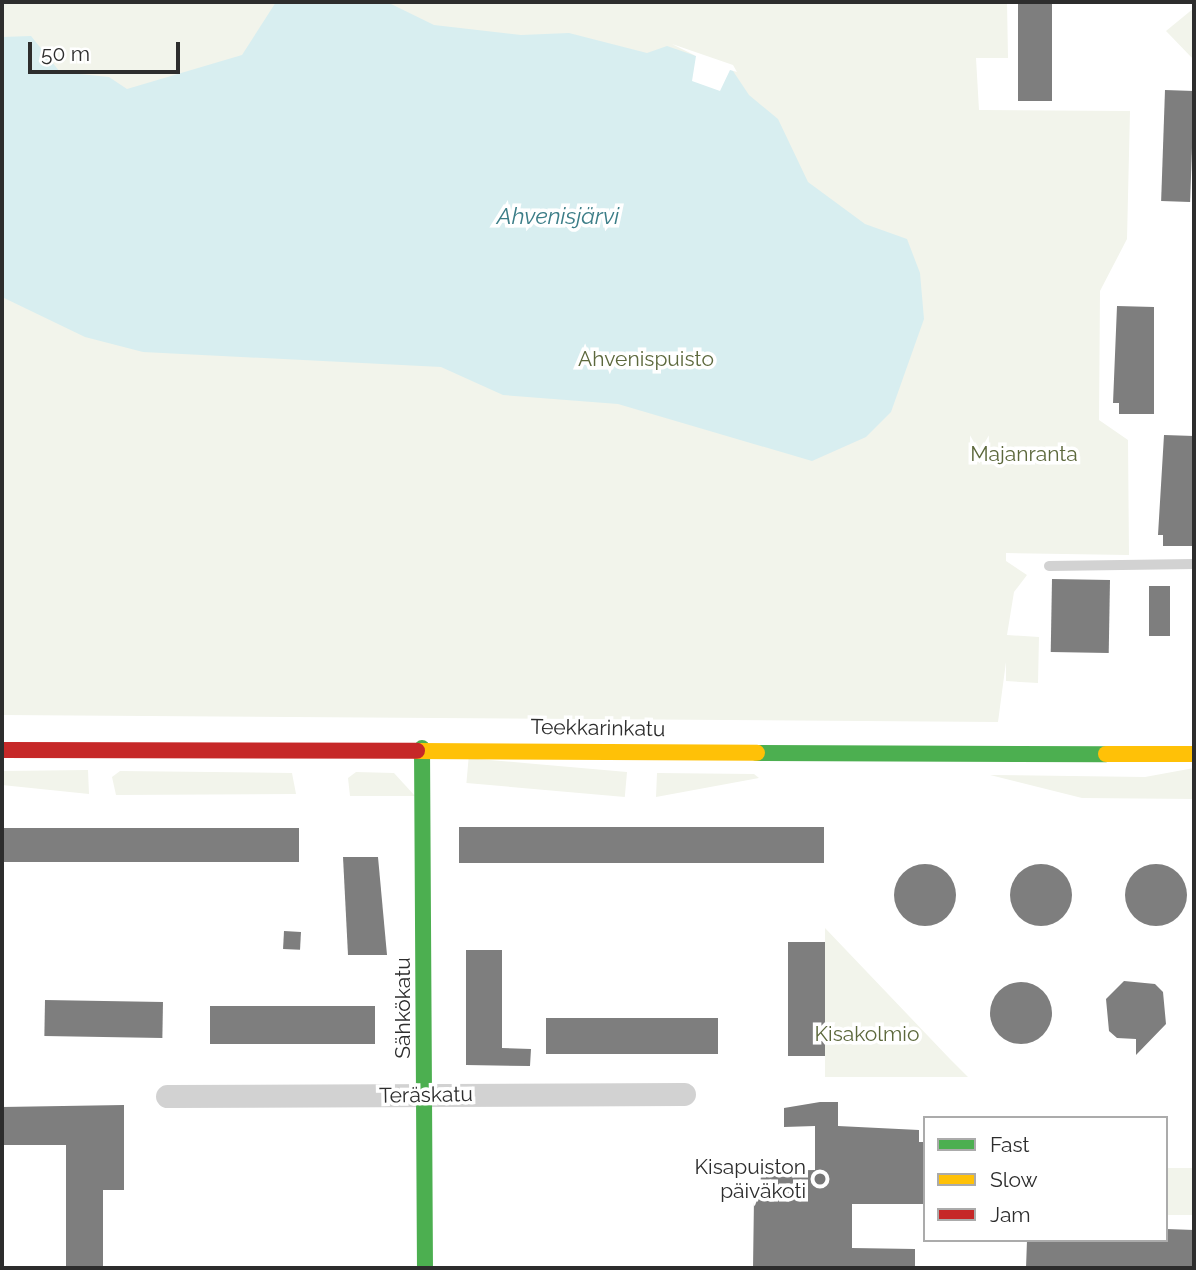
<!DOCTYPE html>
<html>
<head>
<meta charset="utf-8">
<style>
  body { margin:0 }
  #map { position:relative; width:1196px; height:1270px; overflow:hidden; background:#fff; font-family:Raleway,sans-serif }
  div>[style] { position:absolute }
  .green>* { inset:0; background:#f2f4eb; transform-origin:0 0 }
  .water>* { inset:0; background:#d8eef0 }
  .pier>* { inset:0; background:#fff }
  .building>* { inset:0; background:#7e7e7e; transform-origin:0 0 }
  .round { border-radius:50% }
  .lane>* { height:10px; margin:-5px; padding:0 5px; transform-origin:5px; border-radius:5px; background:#d2d2d2 }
  .street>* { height:23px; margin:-11.5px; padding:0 11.5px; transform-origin:11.5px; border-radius:11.5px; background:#d2d2d2 }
  .fast>* { height:16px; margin:-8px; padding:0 8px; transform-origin:8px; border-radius:8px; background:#4caf50 }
  .slow>* { height:16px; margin:-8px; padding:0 8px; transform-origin:8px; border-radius:8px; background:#ffc107 }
  .jam>* { height:16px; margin:-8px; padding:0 8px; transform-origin:8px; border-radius:8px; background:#c62828 }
  .dots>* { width:19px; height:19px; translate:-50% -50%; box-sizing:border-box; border:4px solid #fff; border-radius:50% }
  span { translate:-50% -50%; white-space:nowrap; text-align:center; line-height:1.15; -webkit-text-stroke:7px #fff; paint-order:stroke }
  .park-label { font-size:21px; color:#5c683c }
  .street-label { font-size:21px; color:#2d2d2d }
  .poi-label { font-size:21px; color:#2d2d2d }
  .right { translate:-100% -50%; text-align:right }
  .water-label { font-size:23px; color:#3b7d87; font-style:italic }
  .frame { position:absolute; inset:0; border:4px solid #2d2d2d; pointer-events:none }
  .legend { position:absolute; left:923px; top:1116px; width:245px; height:126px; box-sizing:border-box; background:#fff; border:2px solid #ababab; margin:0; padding:9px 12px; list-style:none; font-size:21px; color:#2d2d2d }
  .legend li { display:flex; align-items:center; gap:14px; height:35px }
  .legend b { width:35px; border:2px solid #ababab }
  .scale { position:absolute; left:28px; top:42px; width:152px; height:32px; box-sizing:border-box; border:4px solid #2d2d2d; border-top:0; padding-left:9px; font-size:21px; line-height:24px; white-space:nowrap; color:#2d2d2d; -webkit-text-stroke:5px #fff; paint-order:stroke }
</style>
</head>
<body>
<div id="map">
  <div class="green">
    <i style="clip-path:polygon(2px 2px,1007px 2px,1008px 58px,976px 58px,979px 110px,1130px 111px,1127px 239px,1100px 291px,1099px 420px,1128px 440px,1129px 555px,1006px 553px,1006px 561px,1027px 575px,1014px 592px,1007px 635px,1039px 637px,1038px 683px,1006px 681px,1006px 662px,998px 722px,2px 715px)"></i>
    <i style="clip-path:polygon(1194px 8px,1194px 60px,1166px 31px)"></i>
    <i style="clip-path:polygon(1194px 768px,1194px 799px,1082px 798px,990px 775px,1145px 777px)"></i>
    <i style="clip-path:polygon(88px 770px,89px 794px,2px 785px,2px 771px)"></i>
    <i style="clip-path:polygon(120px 771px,292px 773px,296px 794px,116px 795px,112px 777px)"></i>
    <i style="clip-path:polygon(356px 772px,394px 773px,415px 796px,350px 796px,348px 778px)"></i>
    <i style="left:627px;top:772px;width:25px;height:159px;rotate:95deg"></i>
    <i style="clip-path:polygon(657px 773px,754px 774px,759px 778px,656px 797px)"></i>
    <i style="clip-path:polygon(825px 928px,950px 1059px,968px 1077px,825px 1077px)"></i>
    <i style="left:1166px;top:1168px;width:28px;height:47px"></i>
  </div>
  <div class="water">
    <i style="clip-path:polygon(276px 2px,387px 2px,434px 25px,521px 35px,569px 33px,647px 53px,667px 46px,731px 68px,749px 95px,778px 119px,808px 182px,865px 224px,907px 239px,920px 273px,924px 319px,891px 412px,866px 437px,812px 461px,618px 404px,503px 395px,441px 367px,143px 352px,85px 337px,2px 297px,2px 37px,31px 36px,60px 72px,109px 77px,127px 89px,242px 55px)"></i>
  </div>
  <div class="pier">
    <i style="clip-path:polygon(672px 44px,733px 65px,737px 72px,730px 70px,720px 91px,692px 81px,696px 56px)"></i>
  </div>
  <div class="building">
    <i style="left:1018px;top:2px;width:34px;height:99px"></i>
    <i style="left:1165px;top:90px;width:29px;height:111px;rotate:2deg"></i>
    <i style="clip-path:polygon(1117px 306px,1154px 307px,1154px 414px,1119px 414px,1119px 403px,1113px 403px)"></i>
    <i style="clip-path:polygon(1164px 435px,1194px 436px,1194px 546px,1163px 546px,1163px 535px,1158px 535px)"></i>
    <i style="left:1052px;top:579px;width:58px;height:73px;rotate:1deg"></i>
    <i style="left:1149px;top:586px;width:21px;height:50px"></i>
    <i style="left:459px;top:827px;width:365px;height:36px"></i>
    <i style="left:2px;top:828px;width:297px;height:34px"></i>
    <i style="clip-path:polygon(343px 857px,378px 857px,387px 955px,348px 955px)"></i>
    <i class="round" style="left:894px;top:864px;width:62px;height:62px"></i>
    <i class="round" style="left:1125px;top:864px;width:62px;height:62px"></i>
    <i class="round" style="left:1010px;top:864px;width:62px;height:62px"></i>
    <i style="left:284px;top:931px;width:17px;height:18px;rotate:3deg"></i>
    <i style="left:788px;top:942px;width:37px;height:114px"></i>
    <i style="clip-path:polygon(466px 950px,502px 950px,502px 1048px,531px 1049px,530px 1066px,466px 1065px)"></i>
    <i style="clip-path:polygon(1124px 981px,1155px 984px,1163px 992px,1166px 1024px,1136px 1055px,1136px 1039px,1117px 1038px,1109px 1031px,1106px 999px)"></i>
    <i class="round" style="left:990px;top:982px;width:62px;height:62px"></i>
    <i style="left:45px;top:1000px;width:118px;height:36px;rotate:1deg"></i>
    <i style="left:375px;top:1006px;width:38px;height:165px;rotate:90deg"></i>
    <i style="left:546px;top:1018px;width:172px;height:36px"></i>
    <i style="clip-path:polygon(820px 1102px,838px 1102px,838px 1126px,919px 1130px,919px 1142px,925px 1142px,925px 1204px,852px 1204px,852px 1248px,915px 1249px,915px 1267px,753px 1268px,754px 1198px,760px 1198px,761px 1171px,815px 1170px,815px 1126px,784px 1127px,784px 1108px)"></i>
    <i style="clip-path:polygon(124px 1105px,124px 1190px,103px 1190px,103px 1268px,66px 1268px,66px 1145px,2px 1145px,2px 1107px)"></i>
    <i style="clip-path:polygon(1166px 1229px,1194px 1230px,1194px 1268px,1026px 1268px,1027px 1240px,1166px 1240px)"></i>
  </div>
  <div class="lane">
    <i style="left:1049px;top:566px;width:145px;rotate:-0.8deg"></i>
  </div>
  <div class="street">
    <i style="left:167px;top:1096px;width:517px;rotate:-0.22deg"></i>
  </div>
  <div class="fast">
    <i style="left:422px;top:748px;width:520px;rotate:89.67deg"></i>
    <i style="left:757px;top:753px;width:349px;rotate:0.2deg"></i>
  </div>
  <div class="slow">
    <i style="left:417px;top:751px;width:340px;rotate:0.3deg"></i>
    <i style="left:1106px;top:754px;width:88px"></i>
  </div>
  <div class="jam">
    <i style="left:2px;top:750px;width:415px;rotate:0.1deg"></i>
  </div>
  <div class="dots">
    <i style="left:820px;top:1179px;background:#767676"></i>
  </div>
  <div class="park-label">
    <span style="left:646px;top:359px">Ahvenispuisto</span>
    <span style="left:1024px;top:454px">Majanranta</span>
    <span style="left:867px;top:1034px">Kisakolmio</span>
  </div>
  <div class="street-label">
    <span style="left:598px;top:728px;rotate:1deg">Teekkarinkatu</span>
    <span style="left:403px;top:1008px;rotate:-90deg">Sähkökatu</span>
    <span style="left:426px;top:1095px;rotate:-1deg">Teräskatu</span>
  </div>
  <div class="poi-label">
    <span class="right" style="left:806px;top:1179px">Kisapuiston<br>päiväkoti</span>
  </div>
  <div class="water-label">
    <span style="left:558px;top:216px">Ahvenisjärvi</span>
  </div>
  <div class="frame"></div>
  <ul class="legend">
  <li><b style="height:9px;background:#4caf50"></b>Fast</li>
  <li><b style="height:9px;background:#ffc107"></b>Slow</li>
  <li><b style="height:9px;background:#c62828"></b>Jam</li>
  </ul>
  <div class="scale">50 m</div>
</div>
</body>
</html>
